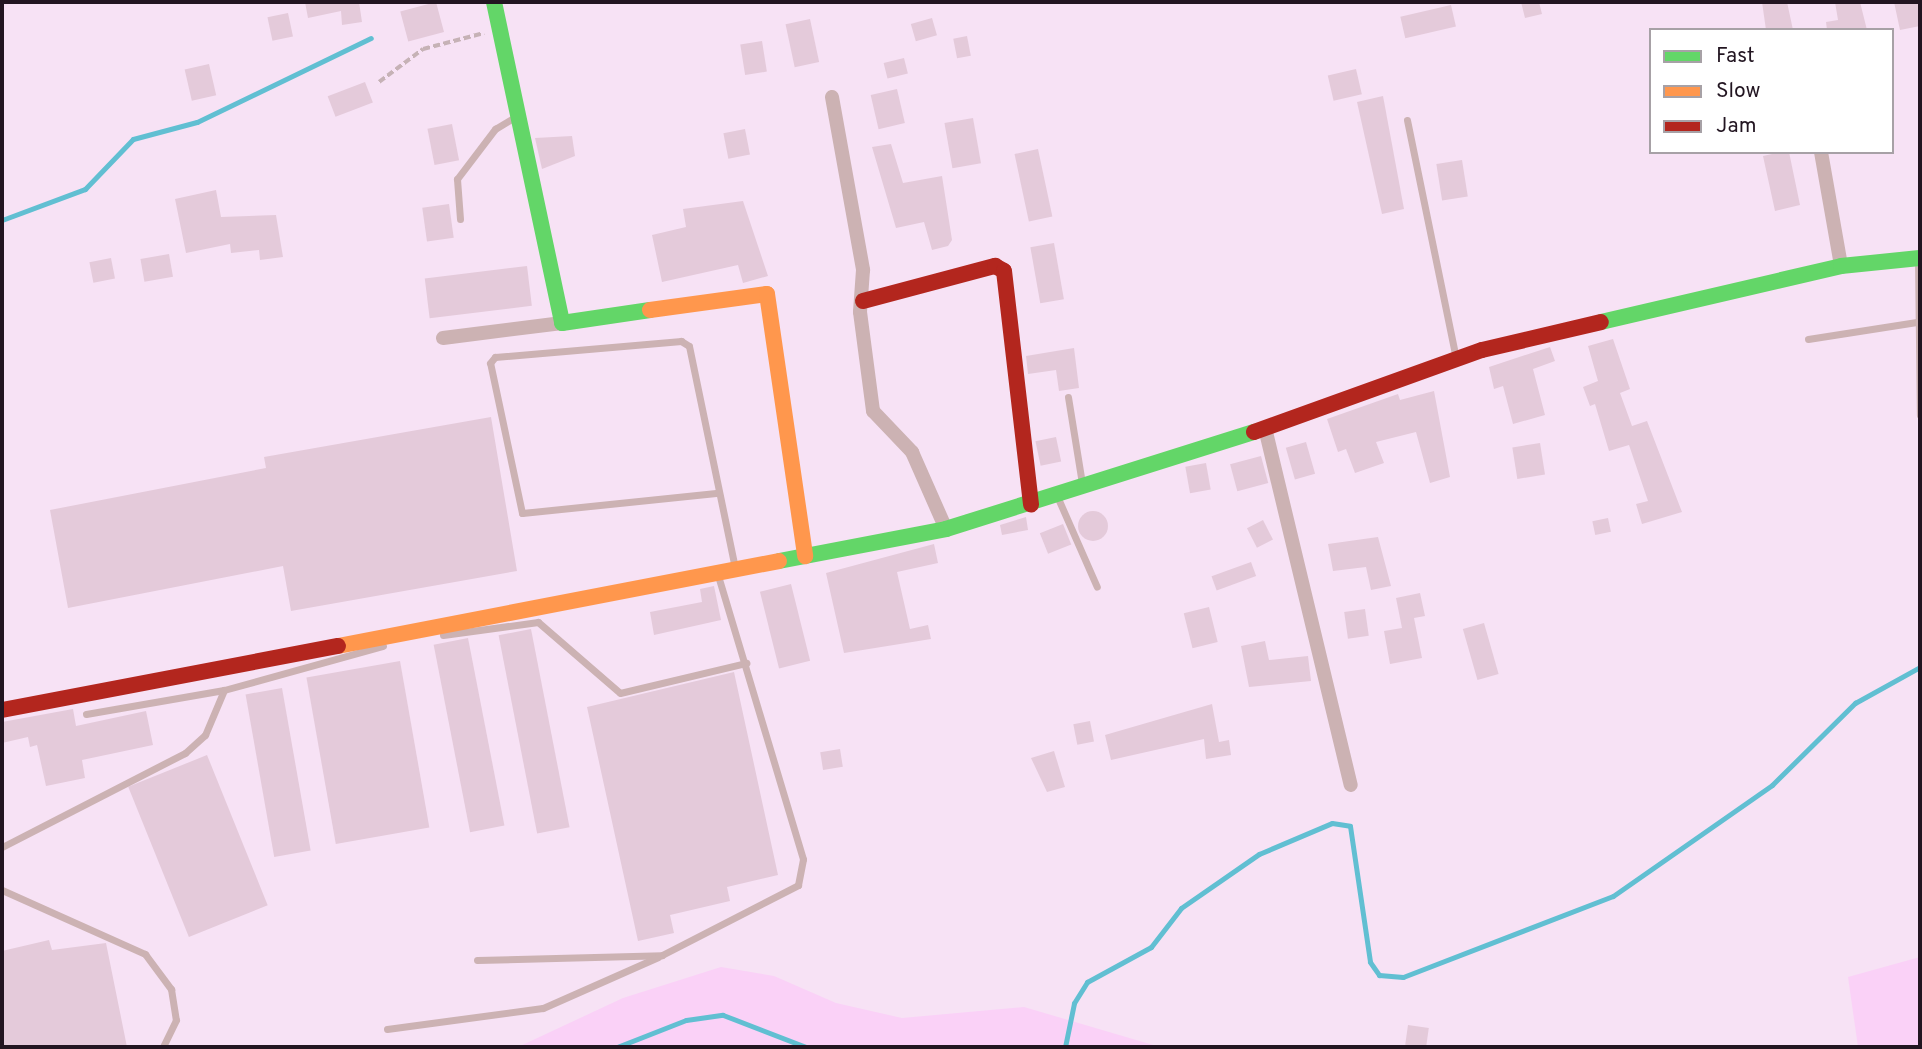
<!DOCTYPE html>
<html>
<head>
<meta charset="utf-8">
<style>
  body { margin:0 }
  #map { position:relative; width:1922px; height:1049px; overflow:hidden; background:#f7e2f5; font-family:Overpass,sans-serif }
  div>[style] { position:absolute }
  .green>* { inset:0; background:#fad1f7 }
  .stream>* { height:5px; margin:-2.5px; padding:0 2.5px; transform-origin:2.5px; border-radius:2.5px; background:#61bfd2 }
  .building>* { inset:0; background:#e4cada; transform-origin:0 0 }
  .round { border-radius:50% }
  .path>* { height:3.5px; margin-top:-1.75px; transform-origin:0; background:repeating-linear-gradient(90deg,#c6b2b6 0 7px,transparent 0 10.5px) }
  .lane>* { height:7px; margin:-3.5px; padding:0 3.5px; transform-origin:3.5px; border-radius:3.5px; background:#ccb2b3 }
  .street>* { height:14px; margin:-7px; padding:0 7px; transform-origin:7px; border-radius:7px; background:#ccb2b3 }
  .fast>* { height:16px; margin:-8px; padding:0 8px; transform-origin:8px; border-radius:8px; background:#63d668 }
  .slow>* { height:16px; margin:-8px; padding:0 8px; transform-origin:8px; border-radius:8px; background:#ff974d }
  .jam>* { height:16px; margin:-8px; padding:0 8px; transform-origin:8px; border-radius:8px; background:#b3261e }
  span { translate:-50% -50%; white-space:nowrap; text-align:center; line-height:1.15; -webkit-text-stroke:5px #fff; paint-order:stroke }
  .frame { position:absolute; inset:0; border:4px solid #221521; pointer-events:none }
  .legend { position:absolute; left:1649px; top:28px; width:245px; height:126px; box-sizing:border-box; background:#fff; border:2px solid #a7a1a6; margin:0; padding:9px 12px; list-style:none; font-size:21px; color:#221521 }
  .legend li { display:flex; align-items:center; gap:14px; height:35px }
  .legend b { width:35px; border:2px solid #a7a1a6 }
</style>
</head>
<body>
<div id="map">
  <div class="green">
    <i style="clip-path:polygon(1920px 957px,1920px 1047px,1858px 1047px,1848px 977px)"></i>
    <i style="clip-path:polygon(721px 967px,774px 976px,836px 1003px,902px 1018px,1024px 1007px,1160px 1047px,518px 1047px,623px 998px)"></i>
  </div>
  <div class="stream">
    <i style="left:2px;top:220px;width:89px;rotate:-20.5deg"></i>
    <i style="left:85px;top:189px;width:69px;rotate:-46.2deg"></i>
    <i style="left:133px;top:139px;width:66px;rotate:-14.9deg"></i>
    <i style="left:197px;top:122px;width:193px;rotate:-25.8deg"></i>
    <i style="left:617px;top:1047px;width:74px;rotate:-21.4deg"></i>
    <i style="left:686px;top:1020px;width:37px;rotate:-8deg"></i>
    <i style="left:723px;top:1015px;width:89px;rotate:21.1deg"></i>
    <i style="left:1065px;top:1047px;width:45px;rotate:-78.4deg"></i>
    <i style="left:1074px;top:1003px;width:25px;rotate:-58deg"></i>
    <i style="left:1087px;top:982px;width:73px;rotate:-28.7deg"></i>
    <i style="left:1151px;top:947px;width:49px;rotate:-52.4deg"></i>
    <i style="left:1181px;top:908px;width:95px;rotate:-34.7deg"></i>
    <i style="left:1259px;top:854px;width:79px;rotate:-23deg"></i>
    <i style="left:1332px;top:823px;width:18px;rotate:9deg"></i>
    <i style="left:1350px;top:826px;width:137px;rotate:81.6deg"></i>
    <i style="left:1370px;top:962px;width:16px;rotate:55deg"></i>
    <i style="left:1379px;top:975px;width:24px;rotate:5deg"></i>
    <i style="left:1403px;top:977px;width:225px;rotate:-21.1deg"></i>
    <i style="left:1613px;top:896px;width:194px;rotate:-34.9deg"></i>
    <i style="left:1772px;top:785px;width:117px;rotate:-44.7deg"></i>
    <i style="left:1855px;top:703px;width:74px;rotate:-29deg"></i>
  </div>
  <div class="building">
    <i style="clip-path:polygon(305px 2px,359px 2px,362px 22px,342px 25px,341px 11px,308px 18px)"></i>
    <i style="left:436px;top:2px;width:31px;height:37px;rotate:75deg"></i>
    <i style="clip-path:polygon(1521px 2px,1539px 2px,1542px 14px,1525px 18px)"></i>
    <i style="clip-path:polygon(1762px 2px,1787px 2px,1793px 30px,1766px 30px)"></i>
    <i style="clip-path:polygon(1835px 2px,1860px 2px,1867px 30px,1827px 30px,1826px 22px,1838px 20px)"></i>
    <i style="clip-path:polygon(1894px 2px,1920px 2px,1920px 26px,1900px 30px)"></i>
    <i style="left:1451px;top:5px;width:22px;height:52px;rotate:77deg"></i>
    <i style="left:288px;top:13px;width:24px;height:21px;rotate:78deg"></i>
    <i style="left:932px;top:18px;width:18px;height:22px;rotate:74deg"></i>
    <i style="left:810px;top:19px;width:44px;height:25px;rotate:78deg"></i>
    <i style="left:967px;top:36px;width:20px;height:14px;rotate:79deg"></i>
    <i style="left:762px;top:41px;width:31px;height:22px;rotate:81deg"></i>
    <i style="left:904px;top:58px;width:16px;height:21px;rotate:76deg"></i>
    <i style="left:209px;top:64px;width:32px;height:25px;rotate:77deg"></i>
    <i style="left:1356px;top:69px;width:26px;height:29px;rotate:77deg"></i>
    <i style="left:365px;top:82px;width:22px;height:40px;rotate:69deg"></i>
    <i style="left:897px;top:89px;width:35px;height:27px;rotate:77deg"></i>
    <i style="clip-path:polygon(1383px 96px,1404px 209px,1382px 214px,1357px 102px)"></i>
    <i style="left:973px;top:118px;width:46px;height:29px;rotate:80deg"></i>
    <i style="left:452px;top:124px;width:37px;height:25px;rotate:79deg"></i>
    <i style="left:745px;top:129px;width:26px;height:22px;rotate:79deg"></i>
    <i style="clip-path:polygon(572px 136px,575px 156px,542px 169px,535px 138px)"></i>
    <i style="clip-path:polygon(891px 144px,903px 183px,942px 176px,952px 240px,948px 246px,932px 250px,924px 222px,896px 228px,872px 147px)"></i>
    <i style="left:1038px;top:149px;width:69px;height:24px;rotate:78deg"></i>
    <i style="clip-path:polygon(1781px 152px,1789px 152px,1800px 205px,1775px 211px,1763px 156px)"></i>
    <i style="left:1462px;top:160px;width:37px;height:26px;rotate:81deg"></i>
    <i style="clip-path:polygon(216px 190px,221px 217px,276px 215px,283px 257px,260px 260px,259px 250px,231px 253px,230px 244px,186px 253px,175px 199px)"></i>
    <i style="clip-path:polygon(743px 201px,768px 276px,743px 283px,738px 265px,662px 282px,652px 235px,686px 227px,683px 209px)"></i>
    <i style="left:449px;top:204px;width:34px;height:27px;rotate:82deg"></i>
    <i style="left:1054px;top:243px;width:57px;height:24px;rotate:80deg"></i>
    <i style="left:169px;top:254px;width:23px;height:29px;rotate:80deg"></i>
    <i style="left:111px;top:258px;width:21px;height:22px;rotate:79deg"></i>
    <i style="left:527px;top:266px;width:40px;height:103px;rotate:83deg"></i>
    <i style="clip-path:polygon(1613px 339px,1630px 389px,1620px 393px,1632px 426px,1647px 421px,1682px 512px,1642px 524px,1636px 504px,1648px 501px,1629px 445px,1609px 451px,1595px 404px,1590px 406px,1583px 387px,1598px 381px,1588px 346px)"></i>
    <i style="clip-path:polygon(1550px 347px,1555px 361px,1533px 369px,1545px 415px,1513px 424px,1503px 386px,1494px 389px,1489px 367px)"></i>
    <i style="clip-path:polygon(1074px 348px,1079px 388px,1059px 391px,1056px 370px,1028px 374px,1026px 356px)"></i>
    <i style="clip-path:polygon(1434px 391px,1450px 477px,1430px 483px,1416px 432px,1376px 442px,1384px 463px,1355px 473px,1346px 449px,1338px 452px,1327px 419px,1398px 394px,1400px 400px)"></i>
    <i style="clip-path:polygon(491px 417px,517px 571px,291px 611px,283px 566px,68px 608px,50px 510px,266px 468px,264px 457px)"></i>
    <i style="left:1056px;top:437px;width:25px;height:21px;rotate:78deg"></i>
    <i style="left:1306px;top:442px;width:33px;height:21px;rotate:74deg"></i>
    <i style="left:1540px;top:443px;width:32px;height:28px;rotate:81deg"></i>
    <i style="left:1261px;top:456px;width:28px;height:32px;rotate:75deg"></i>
    <i style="left:1206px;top:463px;width:27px;height:21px;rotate:80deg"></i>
    <i class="round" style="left:1078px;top:511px;width:30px;height:30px"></i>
    <i style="clip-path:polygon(1026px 517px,1028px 530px,1002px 535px,1000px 525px)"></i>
    <i style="left:1608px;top:518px;width:14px;height:16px;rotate:78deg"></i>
    <i style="left:1263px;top:520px;width:22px;height:18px;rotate:63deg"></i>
    <i style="left:1063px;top:524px;width:22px;height:25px;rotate:68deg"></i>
    <i style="clip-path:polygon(1378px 537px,1391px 586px,1371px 590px,1366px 567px,1333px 571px,1328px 544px)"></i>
    <i style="clip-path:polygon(934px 544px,938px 563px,897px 572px,910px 629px,928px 625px,931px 639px,844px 653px,826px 573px)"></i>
    <i style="left:1251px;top:562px;width:15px;height:42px;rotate:70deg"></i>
    <i style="left:791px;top:584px;width:79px;height:32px;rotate:76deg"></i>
    <i style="clip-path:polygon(714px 586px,721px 620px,654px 635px,650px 612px,702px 602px,700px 589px)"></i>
    <i style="clip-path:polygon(1420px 593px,1425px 616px,1414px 618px,1422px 658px,1390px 664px,1384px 631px,1402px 628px,1396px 598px)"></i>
    <i style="left:1209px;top:607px;width:36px;height:26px;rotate:76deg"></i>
    <i style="left:1365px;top:609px;width:27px;height:21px;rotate:82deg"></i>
    <i style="left:1484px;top:623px;width:53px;height:22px;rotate:74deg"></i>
    <i style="left:531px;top:629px;width:202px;height:33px;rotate:79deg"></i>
    <i style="left:468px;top:638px;width:191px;height:35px;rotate:79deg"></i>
    <i style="clip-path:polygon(1265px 641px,1269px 660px,1308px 656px,1311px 681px,1249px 687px,1241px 646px)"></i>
    <i style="left:400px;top:661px;width:169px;height:95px;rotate:80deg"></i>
    <i style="clip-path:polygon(734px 672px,778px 875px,727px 887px,730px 901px,670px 915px,674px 933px,638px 941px,587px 707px)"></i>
    <i style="left:282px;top:688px;width:165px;height:37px;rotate:80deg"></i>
    <i style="clip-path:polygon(1212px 704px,1219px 742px,1229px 740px,1231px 755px,1206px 759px,1204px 739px,1111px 760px,1105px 735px)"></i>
    <i style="clip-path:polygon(73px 709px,76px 726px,146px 711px,153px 745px,82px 760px,85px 778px,46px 786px,37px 745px,30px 747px,28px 737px,2px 743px,2px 722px)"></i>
    <i style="left:1090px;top:721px;width:21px;height:17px;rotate:79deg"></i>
    <i style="left:840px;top:749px;width:18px;height:20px;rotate:81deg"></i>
    <i style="clip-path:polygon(1054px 751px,1065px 787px,1047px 792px,1031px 758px)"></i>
    <i style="left:207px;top:755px;width:162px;height:85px;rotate:68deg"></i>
    <i style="clip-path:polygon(49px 940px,52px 950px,106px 943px,127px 1047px,2px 1047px,2px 951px)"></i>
    <i style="left:1408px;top:1025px;width:21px;height:20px;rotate:8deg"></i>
  </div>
  <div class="path">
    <i style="left:379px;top:82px;width:55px;rotate:-36.9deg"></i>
    <i style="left:423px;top:49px;width:63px;rotate:-14.7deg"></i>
  </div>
  <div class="lane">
    <i style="left:1407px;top:120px;width:243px;rotate:78.4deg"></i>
    <i style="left:460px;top:219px;width:40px;rotate:-94.3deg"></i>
    <i style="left:457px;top:179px;width:63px;rotate:-52.8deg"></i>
    <i style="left:495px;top:129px;width:26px;rotate:-31deg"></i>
    <i style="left:1918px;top:259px;width:156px;rotate:89.3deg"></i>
    <i style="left:1808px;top:339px;width:110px;rotate:-8.9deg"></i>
    <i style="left:1068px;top:397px;width:87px;rotate:80.8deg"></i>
    <i style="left:716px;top:493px;width:195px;rotate:174.1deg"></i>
    <i style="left:522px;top:513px;width:153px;rotate:-102deg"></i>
    <i style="left:490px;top:363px;width:8px;rotate:-50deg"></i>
    <i style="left:495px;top:357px;width:187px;rotate:-4.9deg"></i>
    <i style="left:681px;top:341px;width:9px;rotate:32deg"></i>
    <i style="left:689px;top:346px;width:228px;rotate:78.3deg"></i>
    <i style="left:1057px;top:496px;width:99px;rotate:66.3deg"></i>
    <i style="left:443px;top:635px;width:96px;rotate:-7.8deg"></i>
    <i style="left:538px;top:622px;width:108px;rotate:40.9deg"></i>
    <i style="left:620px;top:693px;width:130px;rotate:-13.4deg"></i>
    <i style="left:86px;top:714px;width:140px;rotate:-9.9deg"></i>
    <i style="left:2px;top:847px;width:206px;rotate:-27.2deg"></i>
    <i style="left:185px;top:753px;width:27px;rotate:-42deg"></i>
    <i style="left:205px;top:735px;width:49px;rotate:-67.1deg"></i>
    <i style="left:224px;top:690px;width:165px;rotate:-15.5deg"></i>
    <i style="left:2px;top:890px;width:157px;rotate:24.1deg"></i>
    <i style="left:145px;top:954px;width:44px;rotate:53.4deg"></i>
    <i style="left:171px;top:989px;width:31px;rotate:81deg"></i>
    <i style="left:176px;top:1020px;width:30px;rotate:116deg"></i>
    <i style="left:477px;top:960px;width:185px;rotate:-1.5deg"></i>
    <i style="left:662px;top:955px;width:153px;rotate:-27.2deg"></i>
    <i style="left:798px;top:885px;width:26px;rotate:-79deg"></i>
    <i style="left:803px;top:859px;width:299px;rotate:-106.7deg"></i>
    <i style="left:387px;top:1029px;width:157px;rotate:-7.7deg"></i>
    <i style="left:543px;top:1008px;width:126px;rotate:-23.9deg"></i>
  </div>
  <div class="street">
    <i style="left:832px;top:97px;width:176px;rotate:79.8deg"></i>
    <i style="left:863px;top:270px;width:42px;rotate:94.1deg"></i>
    <i style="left:860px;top:312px;width:100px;rotate:82.5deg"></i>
    <i style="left:873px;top:411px;width:57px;rotate:46.4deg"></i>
    <i style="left:912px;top:452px;width:84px;rotate:66.2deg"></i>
    <i style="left:1821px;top:152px;width:116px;rotate:80deg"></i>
    <i style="left:443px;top:338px;width:120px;rotate:-7.2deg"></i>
    <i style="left:1265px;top:428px;width:367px;rotate:76.5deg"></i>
  </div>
  <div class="fast">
    <i style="left:494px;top:2px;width:328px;rotate:78deg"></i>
    <i style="left:562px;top:323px;width:89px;rotate:-8.4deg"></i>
    <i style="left:1601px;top:322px;width:246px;rotate:-13.1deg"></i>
    <i style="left:1841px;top:266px;width:79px;rotate:-5.8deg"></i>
    <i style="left:779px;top:561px;width:170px;rotate:-10.8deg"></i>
    <i style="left:946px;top:529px;width:323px;rotate:-17.5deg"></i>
  </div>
  <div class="slow">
    <i style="left:650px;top:310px;width:118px;rotate:-7.8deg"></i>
    <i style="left:767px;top:294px;width:265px;rotate:81.7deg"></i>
    <i style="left:338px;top:646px;width:449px;rotate:-10.9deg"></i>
  </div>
  <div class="jam">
    <i style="left:863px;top:301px;width:137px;rotate:-14.9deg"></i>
    <i style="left:995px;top:266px;width:10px;rotate:29deg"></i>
    <i style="left:1004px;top:271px;width:235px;rotate:83.4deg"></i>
    <i style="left:1254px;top:432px;width:242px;rotate:-19.8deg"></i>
    <i style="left:1482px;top:350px;width:122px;rotate:-13.2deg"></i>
    <i style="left:2px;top:710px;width:342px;rotate:-10.8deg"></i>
  </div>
  <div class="frame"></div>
  <ul class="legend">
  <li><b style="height:9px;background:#63d668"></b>Fast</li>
  <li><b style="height:9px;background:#ff974d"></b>Slow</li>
  <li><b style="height:9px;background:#b3261e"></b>Jam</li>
  </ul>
</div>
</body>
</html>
